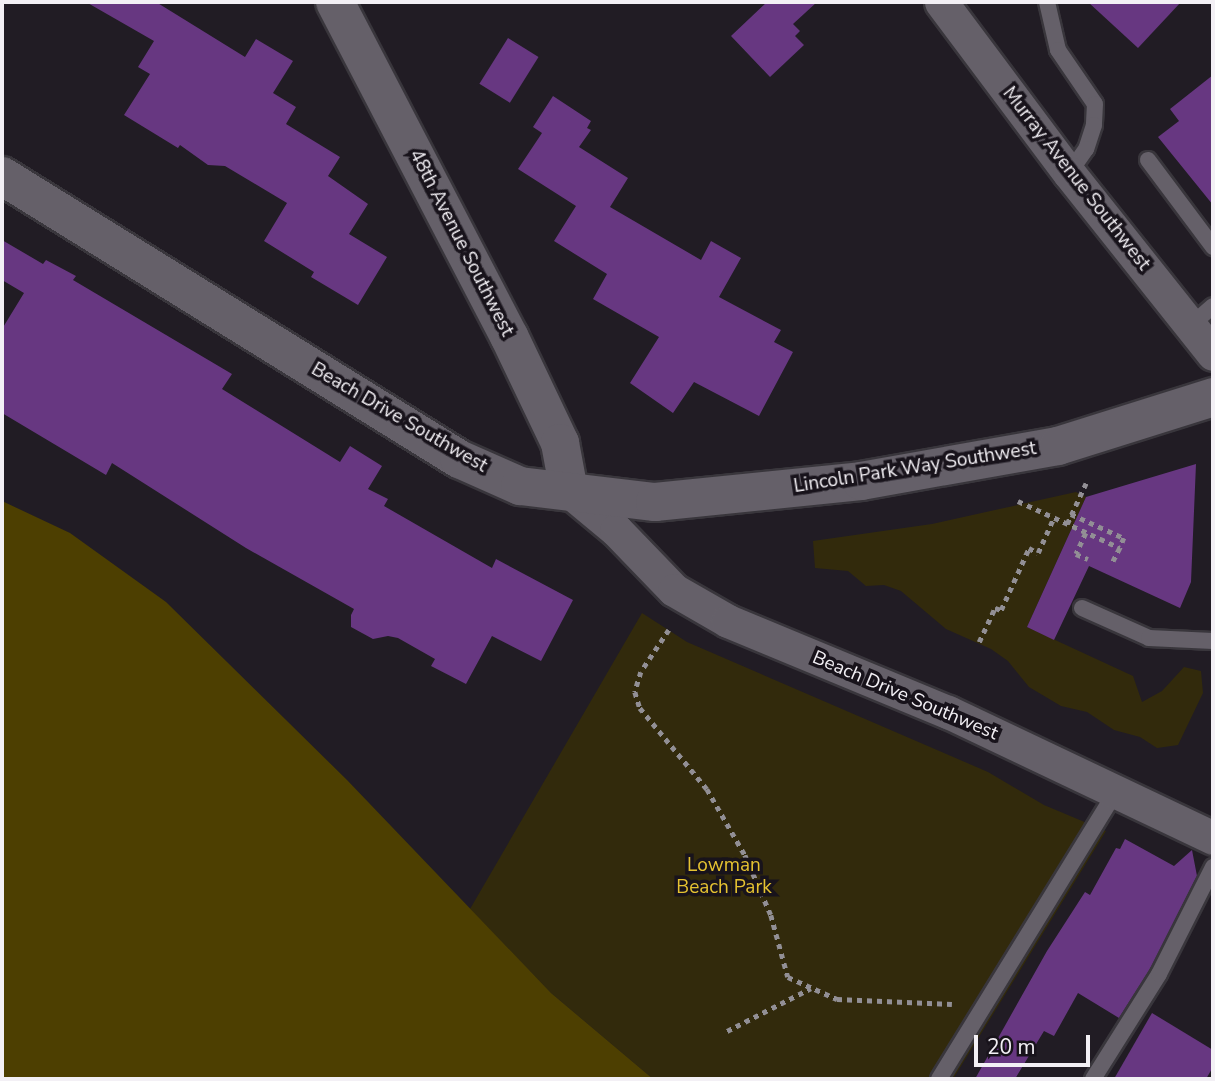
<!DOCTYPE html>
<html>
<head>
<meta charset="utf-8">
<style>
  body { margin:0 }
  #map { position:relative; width:1215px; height:1081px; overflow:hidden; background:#211c24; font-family:"Nunito Sans",sans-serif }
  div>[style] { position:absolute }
  .green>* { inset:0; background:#322a0c }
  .water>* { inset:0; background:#4d3f01 }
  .building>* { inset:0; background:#673781; transform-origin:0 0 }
  .path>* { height:4.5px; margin-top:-2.25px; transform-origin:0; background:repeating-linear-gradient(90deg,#928f95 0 5px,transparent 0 10px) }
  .roads { filter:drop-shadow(2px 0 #39363c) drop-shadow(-2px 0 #39363c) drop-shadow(0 2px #39363c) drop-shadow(0 -2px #39363c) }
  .service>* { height:16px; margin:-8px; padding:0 8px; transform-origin:8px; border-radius:8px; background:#656069 }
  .minor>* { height:33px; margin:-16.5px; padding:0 16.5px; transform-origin:16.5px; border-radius:16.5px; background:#656069 }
  .tertiary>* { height:38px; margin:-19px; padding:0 19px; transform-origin:19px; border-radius:19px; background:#656069 }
  .secondary>* { height:38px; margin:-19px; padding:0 19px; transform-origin:19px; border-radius:19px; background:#656069 }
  span { translate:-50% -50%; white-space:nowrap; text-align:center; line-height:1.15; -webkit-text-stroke:7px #18131b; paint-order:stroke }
  .street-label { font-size:19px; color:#f3f0f5 }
  .park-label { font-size:19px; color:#e6c331 }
  .frame { position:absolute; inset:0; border:4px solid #f3f0f5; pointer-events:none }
  .scale { position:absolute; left:974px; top:1035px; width:116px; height:32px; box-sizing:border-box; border:4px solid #f3f0f5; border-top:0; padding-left:9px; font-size:21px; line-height:24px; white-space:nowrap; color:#f3f0f5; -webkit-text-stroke:5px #18131b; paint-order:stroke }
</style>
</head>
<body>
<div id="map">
  <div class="green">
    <i style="clip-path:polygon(1076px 492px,1086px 497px,1027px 627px,1133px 676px,1142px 702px,1162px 691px,1184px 667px,1201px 671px,1203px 693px,1178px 745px,1157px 748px,1140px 737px,1114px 730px,1087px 712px,1061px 706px,1029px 687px,1008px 661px,991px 649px,946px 629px,901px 591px,884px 585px,866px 586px,848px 571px,815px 568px,813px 541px,932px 524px)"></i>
    <i style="clip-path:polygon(642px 613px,687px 642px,988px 772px,1044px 805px,1106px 831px,953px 1079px,653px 1079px,551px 993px,470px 909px)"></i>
  </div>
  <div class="water">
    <i style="clip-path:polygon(2px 501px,70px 533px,166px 602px,347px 780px,551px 993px,653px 1079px,2px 1079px)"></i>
  </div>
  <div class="building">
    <i style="clip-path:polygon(86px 2px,156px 2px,245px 57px,256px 39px,293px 61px,273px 93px,296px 107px,286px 124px,340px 157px,328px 176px,368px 204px,349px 234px,387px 257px,358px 305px,311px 277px,314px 272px,264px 241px,287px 203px,225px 166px,208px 165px,180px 145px,178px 148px,124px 115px,150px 74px,138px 67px,154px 41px)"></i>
    <i style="clip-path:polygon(767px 2px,817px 2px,793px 24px,800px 31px,795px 36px,804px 45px,770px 77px,731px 36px)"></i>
    <i style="clip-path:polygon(1088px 2px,1181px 2px,1138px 48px)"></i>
    <i style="left:508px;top:38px;width:36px;height:54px;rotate:32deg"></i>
    <i style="clip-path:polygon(1213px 75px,1213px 205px,1158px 137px,1179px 121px,1170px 109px)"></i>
    <i style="clip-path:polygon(553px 96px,591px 121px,587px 128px,591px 130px,579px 147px,628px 178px,610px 207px,701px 260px,711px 241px,741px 258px,719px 297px,781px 330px,774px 342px,793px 352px,759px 416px,694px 382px,673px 413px,630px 383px,659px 337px,593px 299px,607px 274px,554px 241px,576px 206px,518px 169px,542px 133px,533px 127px)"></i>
    <i style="clip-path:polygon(2px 240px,43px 264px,46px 260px,76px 276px,73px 280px,232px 374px,222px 389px,340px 462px,350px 446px,382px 466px,368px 489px,388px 499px,384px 506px,492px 568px,496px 559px,573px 600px,541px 661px,492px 636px,466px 684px,431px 666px,435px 659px,398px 638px,388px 636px,373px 639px,351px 627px,351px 615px,354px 609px,246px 548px,112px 463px,106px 475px,2px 413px,2px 329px,24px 293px,2px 280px)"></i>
    <i style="clip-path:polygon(1196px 464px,1191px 582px,1180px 608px,1089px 566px,1054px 640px,1027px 627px,1086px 497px)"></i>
    <i style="clip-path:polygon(1125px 839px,1174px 866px,1192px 850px,1197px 876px,1150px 969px,1119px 1018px,1078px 993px,1054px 1036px,1044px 1031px,1015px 1079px,975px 1079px,1047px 951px,1085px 892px,1090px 895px,1116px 848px,1120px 849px)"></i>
    <i style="clip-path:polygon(1152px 1013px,1213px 1050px,1213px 1067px,1206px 1079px,1114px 1079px)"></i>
  </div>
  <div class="path">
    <i style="left:1018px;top:501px;width:112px;rotate:24.7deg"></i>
    <i style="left:1120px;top:548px;width:16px;rotate:117deg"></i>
    <i style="left:1071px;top:514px;width:58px;rotate:24.4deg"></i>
    <i style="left:1124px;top:538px;width:11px;rotate:112deg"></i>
    <i style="left:1067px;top:524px;width:45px;rotate:-65.1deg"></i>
    <i style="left:1086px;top:533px;width:23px;rotate:115deg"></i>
    <i style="left:1076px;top:554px;width:13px;rotate:23deg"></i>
    <i style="left:669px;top:630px;width:50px;rotate:123.7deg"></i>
    <i style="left:641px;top:672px;width:21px;rotate:107deg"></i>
    <i style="left:635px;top:692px;width:17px;rotate:73deg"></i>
    <i style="left:640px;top:708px;width:105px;rotate:50.4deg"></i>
    <i style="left:707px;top:789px;width:76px;rotate:60.1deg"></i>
    <i style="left:745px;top:855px;width:65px;rotate:66.6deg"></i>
    <i style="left:771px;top:915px;width:64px;rotate:74.7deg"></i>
    <i style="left:788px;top:977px;width:54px;rotate:24.2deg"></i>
    <i style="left:837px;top:999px;width:115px;rotate:2.5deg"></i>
    <i style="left:979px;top:642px;width:38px;rotate:-65deg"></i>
    <i style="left:995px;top:608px;width:6px;rotate:18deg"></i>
    <i style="left:1001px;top:610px;width:68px;rotate:-65.7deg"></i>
    <i style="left:1029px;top:548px;width:10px;rotate:29deg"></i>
    <i style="left:1038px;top:553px;width:39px;rotate:-66deg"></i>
    <i style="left:727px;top:1031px;width:94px;rotate:-27.1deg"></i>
  </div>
  <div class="roads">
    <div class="service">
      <i style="left:1047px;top:2px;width:49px;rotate:77.1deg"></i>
      <i style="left:1058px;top:50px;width:65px;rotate:55.6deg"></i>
      <i style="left:1095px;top:104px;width:21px;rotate:93deg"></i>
      <i style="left:1094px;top:125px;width:25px;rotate:108deg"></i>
      <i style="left:1086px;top:149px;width:29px;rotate:125deg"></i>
      <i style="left:1148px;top:160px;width:109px;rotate:53.2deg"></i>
      <i style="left:1190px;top:326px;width:30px;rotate:-41deg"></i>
      <i style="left:1082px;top:608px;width:73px;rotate:24.1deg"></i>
      <i style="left:1149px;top:638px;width:64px;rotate:2.7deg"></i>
      <i style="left:939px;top:1079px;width:336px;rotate:-58.4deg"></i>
      <i style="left:1093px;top:1079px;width:124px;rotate:-57.8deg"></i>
      <i style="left:1159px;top:974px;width:120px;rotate:-63.2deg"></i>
    </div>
    <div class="minor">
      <i style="left:941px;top:2px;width:214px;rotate:53.2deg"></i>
      <i style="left:1069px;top:173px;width:231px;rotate:51.5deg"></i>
      <i style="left:569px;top:491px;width:61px;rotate:39.7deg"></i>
      <i style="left:616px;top:530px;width:83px;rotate:46deg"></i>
      <i style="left:674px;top:590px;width:62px;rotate:29.9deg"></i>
      <i style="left:728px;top:621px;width:238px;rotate:22.5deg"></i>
      <i style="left:948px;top:712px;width:293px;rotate:25.4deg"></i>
    </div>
    <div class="tertiary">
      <i style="left:335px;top:2px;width:377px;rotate:62.5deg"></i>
      <i style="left:509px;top:336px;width:119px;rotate:64.5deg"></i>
      <i style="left:560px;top:443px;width:49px;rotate:79.4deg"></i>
    </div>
    <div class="secondary">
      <i style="left:2px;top:176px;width:538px;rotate:31.77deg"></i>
      <i style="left:459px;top:459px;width:67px;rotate:23.9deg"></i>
      <i style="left:520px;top:486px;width:136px;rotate:6.8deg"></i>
      <i style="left:655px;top:502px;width:207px;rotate:-5.8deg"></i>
      <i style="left:861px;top:481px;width:200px;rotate:-10.1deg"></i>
      <i style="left:1058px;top:446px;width:163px;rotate:-17.5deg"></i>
    </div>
  </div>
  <div class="street-label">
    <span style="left:1076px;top:179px;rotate:52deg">Murray Avenue Southwest</span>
    <span style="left:461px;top:243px;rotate:63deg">48th Avenue Southwest</span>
    <span style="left:399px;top:418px;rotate:30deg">Beach Drive Southwest</span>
    <span style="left:915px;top:468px;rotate:-9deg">Lincoln Park Way Southwest</span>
    <span style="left:905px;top:696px;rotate:23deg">Beach Drive Southwest</span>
  </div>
  <div class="park-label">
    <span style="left:724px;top:877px">Lowman<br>Beach Park</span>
  </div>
  <div class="frame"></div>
  <div class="scale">20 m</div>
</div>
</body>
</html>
